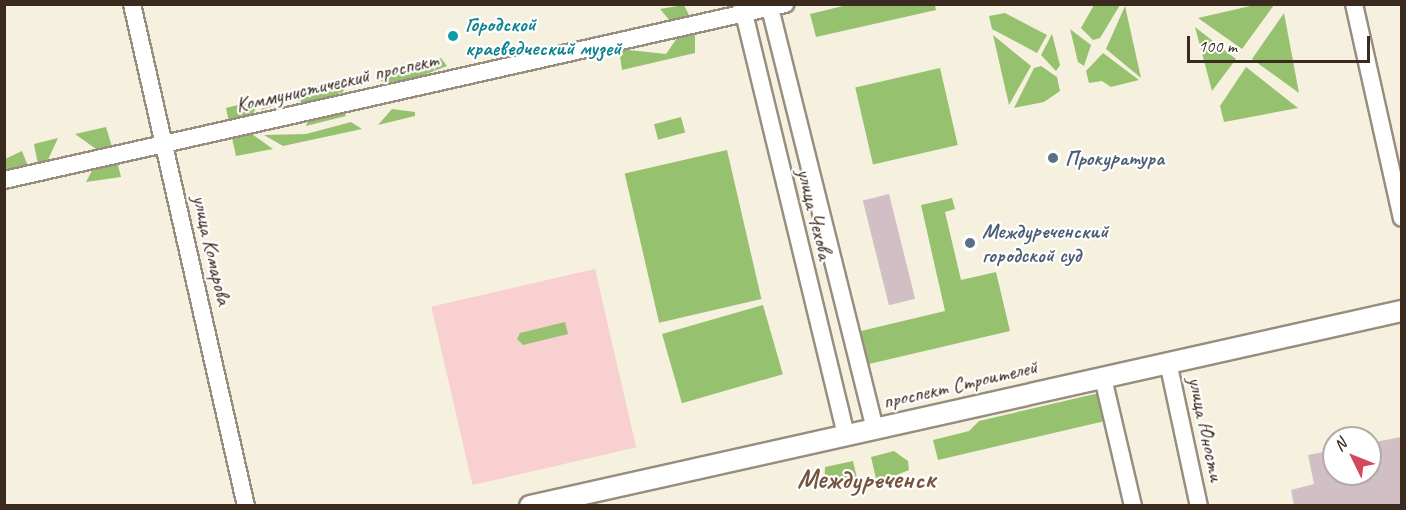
<!DOCTYPE html>
<html>
<head>
<meta charset="utf-8">
<style>
  body { margin:0 }
  #map { position:relative; width:1406px; height:510px; overflow:hidden; background:#f6f0df; font-family:Caveat,sans-serif }
  div>[style] { position:absolute }
  .built>* { inset:0; background:#f7d0cf; transform-origin:0 0 }
  .industrial>* { inset:0; background:#d2bec5; transform-origin:0 0 }
  .green>* { inset:0; background:#96c270; transform-origin:0 0 }
  .roads { filter:drop-shadow(2px 0 #988d7e) drop-shadow(-2px 0 #988d7e) drop-shadow(0 2px #988d7e) drop-shadow(0 -2px #988d7e) }
  .minor>* { height:16px; margin:-8px; padding:0 8px; transform-origin:8px; border-radius:8px; background:#fff }
  .major>* { height:20px; margin:-10px; padding:0 10px; transform-origin:10px; border-radius:10px; background:#fff }
  .dots>* { width:16px; height:16px; translate:-50% -50%; box-sizing:border-box; border:3px solid #fff; border-radius:50% }
  span { translate:-50% -50%; white-space:nowrap; text-align:center; line-height:1.15; -webkit-text-stroke:4.5px #fff; paint-order:stroke }
  .culture-label { font-size:21px; color:#0d838f; font-weight:700 }
  .left { translate:0 -50%; text-align:left }
  .street-label { font-size:21px; color:#3b2a1e }
  .service-label { font-size:21px; color:#4e5e75; font-weight:700 }
  .district-label { font-size:27px; color:#76543d; font-weight:700 }
  .frame { position:absolute; inset:0; border:6px solid #3b2a1e; pointer-events:none }
  .north { position:absolute; left:1322px; top:426px; width:60px; height:60px; box-sizing:border-box; background:#fff; border:2px solid #b1aaa5; border-radius:50%; rotate:313deg; font-size:16px; font-weight:700; line-height:24px; text-align:center; color:#3b2a1e }
  .north::after { content:''; display:block; margin:auto; width:21px; height:27px; background:#d1495b; clip-path:polygon(50% 0,100% 100%,50% 72%,0 100%) }
  .scale { position:absolute; left:1187px; top:36px; width:183px; height:27px; box-sizing:border-box; border:3px solid #3b2a1e; border-top:0; padding-left:8px; font-size:18px; line-height:21px; white-space:nowrap; color:#3b2a1e; -webkit-text-stroke:4px #fff; paint-order:stroke }
</style>
</head>
<body>
<div id="map">
  <div class="built">
    <i style="left:595px;top:269px;width:183px;height:168px;rotate:77deg"></i>
  </div>
  <div class="industrial">
    <i style="left:889px;top:194px;width:108px;height:27px;rotate:76deg"></i>
    <i style="clip-path:polygon(1401px 437px,1401px 505px,1294px 505px,1291px 490px,1314px 484px,1308px 455px,1334px 450px,1334px 474px,1370px 474px,1370px 443px)"></i>
  </div>
  <div class="green">
    <i style="clip-path:polygon(851px 4px,935px 5px,936px 10px,816px 37px,810px 14px)"></i>
    <i style="clip-path:polygon(1259px 4px,1274px 5px,1242px 49px,1198px 18px)"></i>
    <i style="clip-path:polygon(684px 5px,693px 23px,675px 27px,660px 9px)"></i>
    <i style="clip-path:polygon(1094px 5px,1120px 5px,1100px 38px,1093px 40px,1081px 28px)"></i>
    <i style="clip-path:polygon(1125px 6px,1141px 78px,1106px 49px)"></i>
    <i style="clip-path:polygon(1005px 13px,1047px 35px,1037px 53px,992px 29px,989px 16px)"></i>
    <i style="clip-path:polygon(1284px 13px,1299px 93px,1252px 59px)"></i>
    <i style="clip-path:polygon(1195px 27px,1236px 59px,1212px 91px)"></i>
    <i style="clip-path:polygon(1070px 29px,1091px 45px,1084px 66px,1078px 62px)"></i>
    <i style="clip-path:polygon(695px 34px,695px 53px,622px 70px,619px 49px,666px 54px,677px 38px)"></i>
    <i style="clip-path:polygon(1052px 34px,1060px 65px,1056px 71px,1041px 55px)"></i>
    <i style="clip-path:polygon(993px 35px,1031px 66px,1009px 105px)"></i>
    <i style="clip-path:polygon(1103px 53px,1139px 80px,1111px 87px,1102px 81px,1089px 83px,1086px 71px)"></i>
    <i style="clip-path:polygon(441px 58px,447px 66px,416px 78px,385px 83px,376px 78px)"></i>
    <i style="clip-path:polygon(1041px 66px,1057px 77px,1060px 91px,1044px 102px,1014px 108px,1034px 68px)"></i>
    <i style="clip-path:polygon(1246px 67px,1298px 108px,1224px 122px,1220px 106px)"></i>
    <i style="left:940px;top:68px;width:79px;height:87px;rotate:77deg"></i>
    <i style="clip-path:polygon(349px 79px,343px 92px,309px 104px,292px 99px,261px 110px,273px 96px)"></i>
    <i style="clip-path:polygon(261px 99px,248px 123px,230px 127px,226px 108px)"></i>
    <i style="clip-path:polygon(392px 109px,415px 112px,415px 116px,378px 125px)"></i>
    <i style="clip-path:polygon(343px 110px,346px 116px,306px 126px,311px 113px)"></i>
    <i style="left:681px;top:117px;width:16px;height:28px;rotate:75deg"></i>
    <i style="clip-path:polygon(351px 122px,362px 129px,283px 146px,264px 135px,306px 134px)"></i>
    <i style="clip-path:polygon(106px 127px,112px 147px,96px 149px,75px 134px)"></i>
    <i style="clip-path:polygon(252px 134px,273px 149px,236px 156px,232px 138px)"></i>
    <i style="clip-path:polygon(58px 138px,46px 164px,38px 165px,34px 144px)"></i>
    <i style="left:727px;top:150px;width:153px;height:105px;rotate:77deg"></i>
    <i style="clip-path:polygon(22px 151px,28px 166px,5px 174px,5px 159px)"></i>
    <i style="clip-path:polygon(116px 157px,121px 177px,86px 182px,97px 161px)"></i>
    <i style="clip-path:polygon(952px 198px,955px 209px,945px 212px,961px 280px,996px 272px,1010px 331px,869px 364px,861px 331px,945px 311px,921px 205px)"></i>
    <i style="left:763px;top:305px;width:72px;height:105px;rotate:74deg"></i>
    <i style="clip-path:polygon(565px 322px,568px 334px,523px 345px,517px 339px,520px 333px)"></i>
    <i style="clip-path:polygon(1099px 393px,1105px 421px,938px 460px,933px 440px,969px 431px,979px 421px)"></i>
    <i style="clip-path:polygon(894px 451px,908px 461px,909px 470px,877px 483px,871px 457px)"></i>
    <i style="clip-path:polygon(853px 461px,859px 487px,824px 490px,825px 467px)"></i>
  </div>
  <div class="roads">
    <div class="minor">
      <i style="left:132px;top:4px;width:515px;rotate:77.21deg"></i>
      <i style="left:769px;top:4px;width:437px;rotate:76deg"></i>
      <i style="left:1354px;top:4px;width:219px;rotate:77.4deg"></i>
      <i style="left:742px;top:5px;width:441px;rotate:76.4deg"></i>
      <i style="left:4px;top:180px;width:801px;rotate:-12.7deg"></i>
      <i style="left:1168px;top:362px;width:147px;rotate:77.9deg"></i>
      <i style="left:1103px;top:378px;width:131px;rotate:76.8deg"></i>
    </div>
    <div class="major">
      <i style="left:530px;top:506px;width:894px;rotate:-12.61deg"></i>
    </div>
  </div>
  <div class="dots">
    <i style="left:453px;top:36px;background:#0f9aa8"></i>
    <i style="left:1053px;top:158px;background:#5c6f8a"></i>
    <i style="left:970px;top:243px;background:#5c6f8a"></i>
  </div>
  <div class="culture-label">
    <span class="left" style="left:465px;top:36px">Городской<br>краеведческий музей</span>
  </div>
  <div class="street-label">
    <span style="left:337px;top:82px;rotate:-13deg">Коммунистический проспект</span>
    <span style="left:815px;top:214px;rotate:76deg">улица Чехова</span>
    <span style="left:212px;top:250px;rotate:77deg">улица Комарова</span>
    <span style="left:960px;top:384px;rotate:-13deg">проспект Строителей</span>
    <span style="left:1206px;top:429px;rotate:78deg">улица Юности</span>
  </div>
  <div class="service-label">
    <span class="left" style="left:1065px;top:158px">Прокуратура</span>
    <span class="left" style="left:982px;top:243px">Междуреченский<br>городской суд</span>
  </div>
  <div class="district-label">
    <span style="left:866px;top:480px">Междуреченск</span>
  </div>
  <div class="frame"></div>
  <div class="north">N</div>
  <div class="scale">100 m</div>
</div>
</body>
</html>
